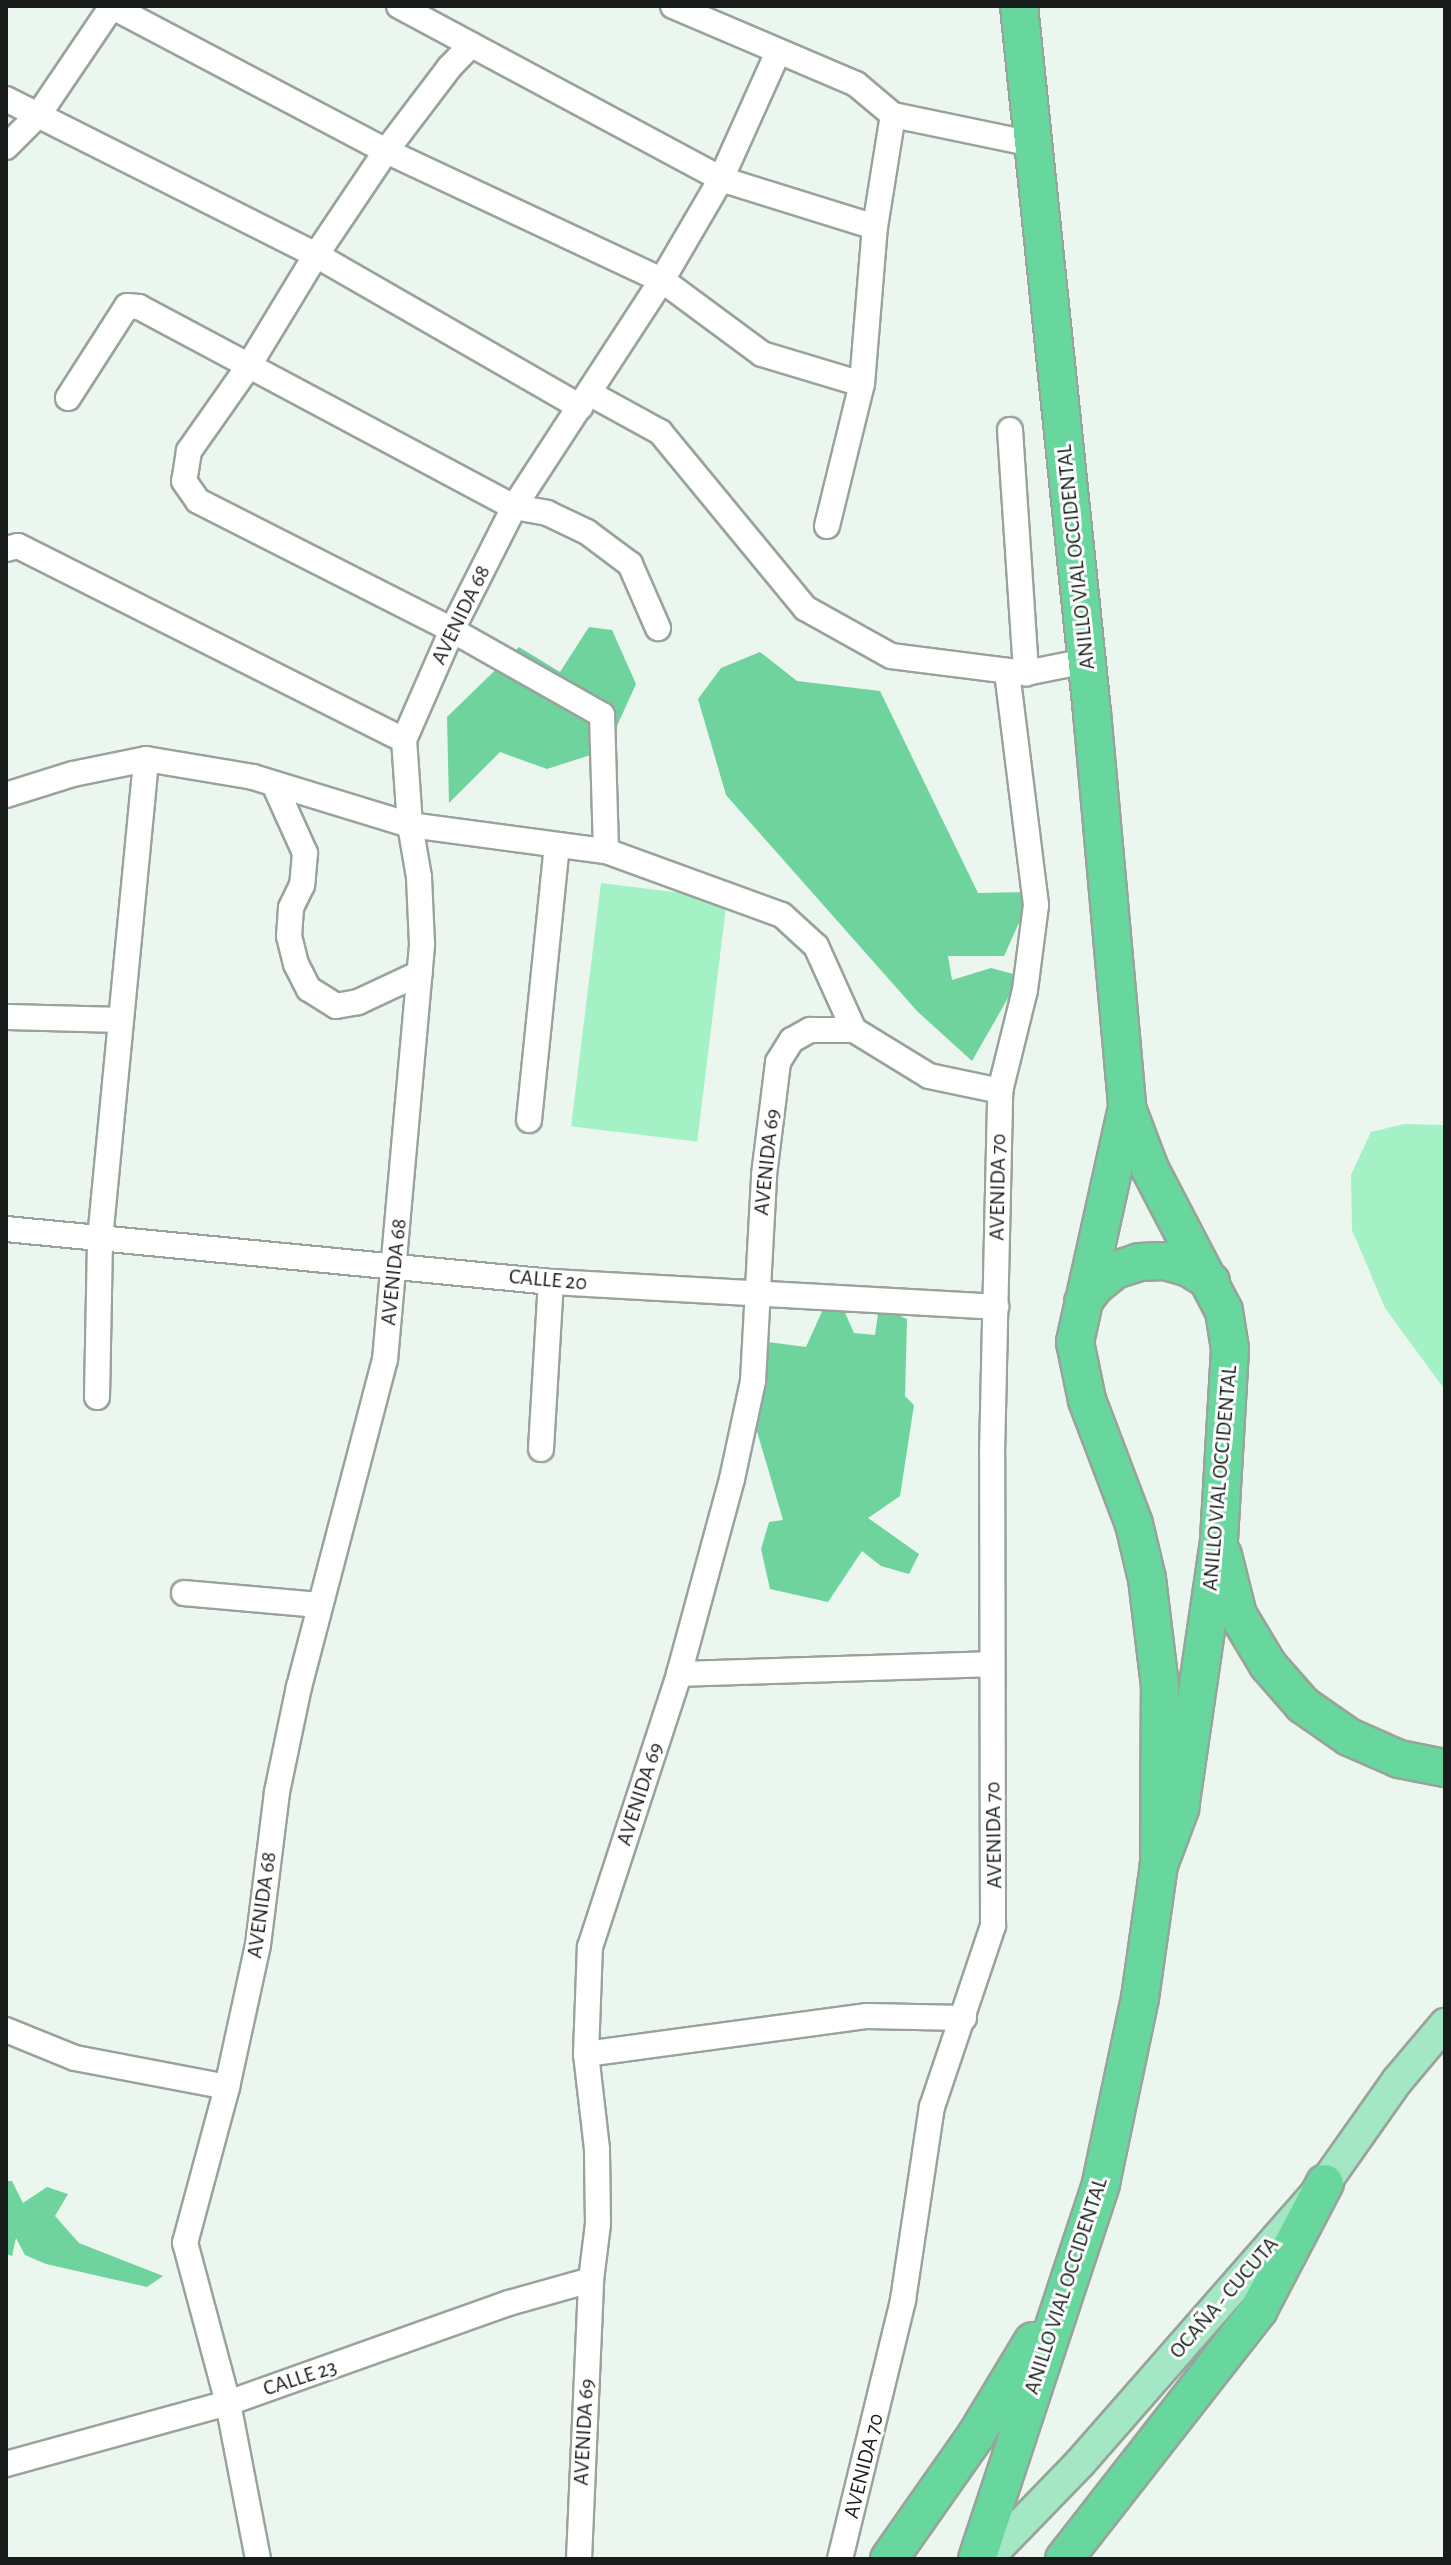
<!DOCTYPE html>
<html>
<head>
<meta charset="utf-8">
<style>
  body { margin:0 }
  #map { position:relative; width:1451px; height:2565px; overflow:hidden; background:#eaf6ee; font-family:"Alegreya Sans",sans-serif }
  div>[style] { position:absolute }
  .green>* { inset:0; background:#a5f1c6; transform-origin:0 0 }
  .forest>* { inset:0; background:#6fd39e }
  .roads { filter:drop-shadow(2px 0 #98a39c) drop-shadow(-2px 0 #98a39c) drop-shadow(0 2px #98a39c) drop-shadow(0 -2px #98a39c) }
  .minor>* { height:24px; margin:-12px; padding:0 12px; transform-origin:12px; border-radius:12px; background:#fff }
  .major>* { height:30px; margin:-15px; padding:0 15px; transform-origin:15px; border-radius:15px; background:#a4e7c4 }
  .highway>* { height:36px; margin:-18px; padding:0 18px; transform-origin:18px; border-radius:18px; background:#67d79d }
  span { translate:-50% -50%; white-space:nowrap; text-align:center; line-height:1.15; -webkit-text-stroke:6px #fff; paint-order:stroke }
  .street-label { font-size:22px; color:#171b19 }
  .frame { position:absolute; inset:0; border:8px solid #171b19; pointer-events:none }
</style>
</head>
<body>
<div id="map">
  <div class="green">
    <i style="left:601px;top:883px;width:127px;height:245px;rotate:7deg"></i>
    <i style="clip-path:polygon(1404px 1124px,1445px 1125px,1445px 1390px,1385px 1308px,1352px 1230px,1351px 1175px,1371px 1132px)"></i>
  </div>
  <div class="forest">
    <i style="clip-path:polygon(589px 627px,612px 630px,636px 684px,606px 750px,547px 769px,500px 752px,449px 803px,447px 717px,519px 647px,560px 672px)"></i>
    <i style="clip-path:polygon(760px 652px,797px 681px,880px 691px,978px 893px,1033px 892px,1004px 956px,948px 956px,952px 980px,991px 968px,1017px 975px,1008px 998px,972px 1061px,917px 1011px,726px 795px,698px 699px,721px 668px)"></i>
    <i style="clip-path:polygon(825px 1305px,843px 1308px,854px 1333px,875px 1335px,879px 1307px,907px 1319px,905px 1396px,914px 1405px,900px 1496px,868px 1518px,919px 1554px,909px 1574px,881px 1566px,862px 1551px,828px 1602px,770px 1589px,761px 1549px,769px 1522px,783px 1520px,754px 1421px,768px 1342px,806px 1347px)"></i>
    <i style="clip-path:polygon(6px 2181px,12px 2181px,23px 2203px,47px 2187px,68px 2194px,55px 2216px,79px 2243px,163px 2276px,147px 2287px,46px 2264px,25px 2255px,16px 2238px,12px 2256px,6px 2254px)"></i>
  </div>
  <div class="roads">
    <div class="minor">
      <i style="left:111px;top:6px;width:311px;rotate:27.8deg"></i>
      <i style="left:386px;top:151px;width:305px;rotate:25.1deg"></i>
      <i style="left:662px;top:280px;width:124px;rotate:36.5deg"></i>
      <i style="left:762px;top:354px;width:104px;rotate:16.7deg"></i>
      <i style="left:399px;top:6px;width:366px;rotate:28.2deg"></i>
      <i style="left:721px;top:179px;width:161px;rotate:17.3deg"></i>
      <i style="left:673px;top:6px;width:199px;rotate:23.1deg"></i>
      <i style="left:856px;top:84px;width:48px;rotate:40deg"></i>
      <i style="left:893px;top:115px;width:143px;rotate:11.7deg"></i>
      <i style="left:471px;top:45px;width:32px;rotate:134deg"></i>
      <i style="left:449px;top:68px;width:104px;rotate:127.2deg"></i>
      <i style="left:386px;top:151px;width:125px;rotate:123.9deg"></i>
      <i style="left:316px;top:255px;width:131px;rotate:121.3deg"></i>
      <i style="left:248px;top:367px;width:103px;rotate:125.1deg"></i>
      <i style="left:189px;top:451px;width:30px;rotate:99deg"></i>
      <i style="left:184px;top:481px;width:24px;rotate:55deg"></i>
      <i style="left:198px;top:501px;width:285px;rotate:26.9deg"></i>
      <i style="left:452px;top:630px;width:172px;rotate:29.5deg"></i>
      <i style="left:602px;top:715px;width:136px;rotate:88.3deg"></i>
      <i style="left:6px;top:99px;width:347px;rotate:26.7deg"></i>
      <i style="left:316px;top:255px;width:305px;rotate:29.9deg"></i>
      <i style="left:6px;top:147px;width:47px;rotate:-45deg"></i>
      <i style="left:39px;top:114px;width:130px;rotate:-55.9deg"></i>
      <i style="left:589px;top:393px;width:81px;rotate:28.8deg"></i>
      <i style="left:660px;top:432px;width:228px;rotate:50.5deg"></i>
      <i style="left:805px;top:608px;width:98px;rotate:29.2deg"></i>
      <i style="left:891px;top:656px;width:136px;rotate:7.2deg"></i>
      <i style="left:1026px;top:673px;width:61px;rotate:-11.3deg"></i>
      <i style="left:68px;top:398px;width:109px;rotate:-57.3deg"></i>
      <i style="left:127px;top:306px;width:12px;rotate:5deg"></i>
      <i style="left:139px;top:307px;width:425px;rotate:28.1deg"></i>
      <i style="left:514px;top:507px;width:34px;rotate:10deg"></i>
      <i style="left:547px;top:513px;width:44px;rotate:25.4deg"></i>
      <i style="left:587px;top:532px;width:54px;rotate:36.7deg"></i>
      <i style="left:630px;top:564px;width:70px;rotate:66.4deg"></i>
      <i style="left:1010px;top:430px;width:244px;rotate:86.2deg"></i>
      <i style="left:827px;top:526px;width:146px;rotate:-76.2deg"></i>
      <i style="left:862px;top:384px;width:158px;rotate:-85.3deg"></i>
      <i style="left:875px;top:227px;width:113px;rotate:-80.9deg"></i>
      <i style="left:6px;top:549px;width:12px;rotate:-14deg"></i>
      <i style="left:18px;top:546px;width:432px;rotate:26.7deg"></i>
      <i style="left:274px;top:784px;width:76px;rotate:65.8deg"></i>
      <i style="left:305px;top:853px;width:32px;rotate:95deg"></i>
      <i style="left:302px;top:885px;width:25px;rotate:116deg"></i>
      <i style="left:291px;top:908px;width:28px;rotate:94deg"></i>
      <i style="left:289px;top:936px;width:29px;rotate:76deg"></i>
      <i style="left:296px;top:964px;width:28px;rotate:63deg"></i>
      <i style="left:309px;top:989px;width:32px;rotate:32deg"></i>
      <i style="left:336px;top:1006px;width:22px;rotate:-10deg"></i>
      <i style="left:358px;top:1002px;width:68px;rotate:-25.1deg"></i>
      <i style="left:6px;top:795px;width:70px;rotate:-17.4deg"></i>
      <i style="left:73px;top:774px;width:75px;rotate:-11.6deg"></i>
      <i style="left:146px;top:759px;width:109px;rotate:9.5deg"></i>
      <i style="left:253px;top:777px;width:164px;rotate:17deg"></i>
      <i style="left:410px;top:825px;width:198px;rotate:7.6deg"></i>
      <i style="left:606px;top:851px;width:187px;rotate:20deg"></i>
      <i style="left:782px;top:915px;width:46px;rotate:42.4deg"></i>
      <i style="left:816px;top:946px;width:92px;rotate:65.7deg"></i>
      <i style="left:854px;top:1030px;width:88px;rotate:31.5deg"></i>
      <i style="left:929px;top:1076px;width:73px;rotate:11.9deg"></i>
      <i style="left:6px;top:1017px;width:113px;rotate:1.5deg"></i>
      <i style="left:529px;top:1120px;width:276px;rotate:-84.2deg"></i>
      <i style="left:6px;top:1229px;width:548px;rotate:5.55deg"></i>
      <i style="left:551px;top:1282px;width:446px;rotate:3.2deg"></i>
      <i style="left:97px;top:1397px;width:158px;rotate:-88.9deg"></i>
      <i style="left:100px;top:1239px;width:482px;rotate:-84.5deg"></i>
      <i style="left:541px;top:1449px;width:167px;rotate:-86.6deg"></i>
      <i style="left:184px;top:1593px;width:135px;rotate:5.1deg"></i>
      <i style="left:679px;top:1674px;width:313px;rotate:-1.8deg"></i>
      <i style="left:6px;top:2030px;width:74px;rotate:22.1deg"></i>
      <i style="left:75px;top:2058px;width:155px;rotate:10.8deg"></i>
      <i style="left:586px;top:2054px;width:284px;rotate:-7.7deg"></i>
      <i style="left:867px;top:2016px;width:97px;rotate:1.2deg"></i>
      <i style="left:6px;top:2464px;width:230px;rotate:-15.4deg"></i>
      <i style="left:228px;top:2403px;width:298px;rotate:-19.6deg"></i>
      <i style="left:509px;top:2303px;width:85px;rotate:-15.7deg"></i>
      <i style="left:258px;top:2559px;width:159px;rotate:-100.9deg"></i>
      <i style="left:228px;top:2403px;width:166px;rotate:-105deg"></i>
      <i style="left:185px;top:2243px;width:162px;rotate:-74.9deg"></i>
      <i style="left:227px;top:2087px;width:145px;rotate:-77.7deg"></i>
      <i style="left:258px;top:1945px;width:154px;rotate:-82.9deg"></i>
      <i style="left:277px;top:1792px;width:107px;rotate:-78.2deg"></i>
      <i style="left:299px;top:1687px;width:338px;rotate:-75.3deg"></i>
      <i style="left:385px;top:1360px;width:418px;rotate:-84.9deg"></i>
      <i style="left:422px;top:944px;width:67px;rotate:-92.6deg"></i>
      <i style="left:419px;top:877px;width:53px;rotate:-99.8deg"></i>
      <i style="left:410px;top:825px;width:85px;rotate:-94deg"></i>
      <i style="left:404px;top:740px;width:120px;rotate:-66.4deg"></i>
      <i style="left:452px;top:630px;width:138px;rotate:-63.2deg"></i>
      <i style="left:514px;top:507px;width:271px;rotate:-56.9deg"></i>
      <i style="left:662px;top:280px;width:117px;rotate:-59.7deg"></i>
      <i style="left:721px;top:179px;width:139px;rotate:-65.8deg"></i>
      <i style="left:579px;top:2559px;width:279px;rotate:-87.5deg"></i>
      <i style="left:591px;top:2280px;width:56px;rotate:-82.9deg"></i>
      <i style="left:598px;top:2224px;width:75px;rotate:-90.8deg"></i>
      <i style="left:597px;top:2149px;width:96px;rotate:-96.6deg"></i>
      <i style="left:586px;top:2054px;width:107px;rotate:-87.9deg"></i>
      <i style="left:590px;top:1947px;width:287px;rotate:-71.9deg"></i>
      <i style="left:679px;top:1674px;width:202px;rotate:-74.8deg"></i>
      <i style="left:732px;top:1479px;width:100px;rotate:-77.9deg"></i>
      <i style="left:753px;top:1381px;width:206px;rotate:-86.9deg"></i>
      <i style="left:764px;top:1175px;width:114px;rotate:-82.9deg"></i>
      <i style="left:778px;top:1062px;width:26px;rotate:-58deg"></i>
      <i style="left:792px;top:1040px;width:21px;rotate:-29deg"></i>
      <i style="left:810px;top:1030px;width:44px"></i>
      <i style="left:840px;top:2559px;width:267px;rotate:-76.3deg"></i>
      <i style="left:903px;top:2300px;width:195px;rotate:-81.5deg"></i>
      <i style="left:932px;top:2107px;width:191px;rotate:-71.4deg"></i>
      <i style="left:993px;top:1926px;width:471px;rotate:-90.1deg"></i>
      <i style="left:992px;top:1455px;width:364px;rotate:-88.7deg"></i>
      <i style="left:1000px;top:1091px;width:104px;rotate:-76.1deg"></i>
      <i style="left:1025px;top:990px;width:86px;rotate:-82.6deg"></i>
      <i style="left:1036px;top:905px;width:236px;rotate:-97.1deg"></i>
    </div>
    <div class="major">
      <i style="left:987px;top:2559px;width:134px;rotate:-45.9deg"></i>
      <i style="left:1080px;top:2463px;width:372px;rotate:-48.8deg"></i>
      <i style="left:1325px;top:2183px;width:125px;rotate:-54.8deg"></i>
      <i style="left:1397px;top:2081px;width:75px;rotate:-49.9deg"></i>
    </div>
    <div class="highway">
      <i style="left:1019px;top:6px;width:710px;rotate:84.1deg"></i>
      <i style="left:1092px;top:712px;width:398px;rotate:84.9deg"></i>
      <i style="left:1127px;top:1108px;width:65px;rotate:69.3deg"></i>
      <i style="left:1150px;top:1169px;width:160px;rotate:62.5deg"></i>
      <i style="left:1224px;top:1311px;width:38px;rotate:81deg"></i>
      <i style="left:1230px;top:1349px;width:192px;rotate:93.3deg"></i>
      <i style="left:1219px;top:1541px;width:271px;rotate:98.3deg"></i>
      <i style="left:1180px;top:1809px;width:60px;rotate:110.6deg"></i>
      <i style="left:1083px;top:1302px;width:20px;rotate:-53deg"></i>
      <i style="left:1095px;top:1286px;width:26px;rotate:-39deg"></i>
      <i style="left:1115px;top:1270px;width:25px;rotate:-18deg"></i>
      <i style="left:1139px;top:1262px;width:26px;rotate:-2deg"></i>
      <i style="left:1165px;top:1261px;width:25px;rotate:16deg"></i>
      <i style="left:1189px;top:1268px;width:26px;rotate:32deg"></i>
      <i style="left:1223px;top:1555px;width:62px;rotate:76deg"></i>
      <i style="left:1238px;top:1615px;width:58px;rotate:59deg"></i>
      <i style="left:1268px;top:1665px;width:53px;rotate:48.8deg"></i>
      <i style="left:1303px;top:1705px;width:56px;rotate:34.8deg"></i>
      <i style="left:1349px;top:1737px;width:55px;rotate:23.7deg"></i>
      <i style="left:1399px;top:1759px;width:47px;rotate:11.1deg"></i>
      <i style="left:889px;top:2559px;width:151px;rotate:-54.9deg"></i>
      <i style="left:976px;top:2435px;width:110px;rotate:-58.8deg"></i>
      <i style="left:977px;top:2559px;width:396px;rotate:-71.7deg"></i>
      <i style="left:1101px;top:2183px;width:189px;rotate:-78.1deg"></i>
      <i style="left:1140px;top:1998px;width:134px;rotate:-81.9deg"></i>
      <i style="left:1159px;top:1865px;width:179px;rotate:-89.7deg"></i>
      <i style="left:1160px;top:1686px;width:108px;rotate:-96.9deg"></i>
      <i style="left:1147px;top:1579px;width:57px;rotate:-103.3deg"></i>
      <i style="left:1134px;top:1524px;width:133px;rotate:-110.8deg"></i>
      <i style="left:1087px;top:1400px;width:59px;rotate:-101.7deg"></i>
      <i style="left:1075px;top:1342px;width:240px;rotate:-77.5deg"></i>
      <i style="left:1064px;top:2559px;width:317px;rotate:-52deg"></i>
      <i style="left:1259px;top:2309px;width:142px;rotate:-62.4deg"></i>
    </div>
  </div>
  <div class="street-label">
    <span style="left:1076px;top:557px;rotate:-96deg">ANILLO VIAL OCCIDENTAL</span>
    <span style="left:461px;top:615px;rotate:-64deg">AVENIDA 68</span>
    <span style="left:767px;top:1162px;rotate:-84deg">AVENIDA 69</span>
    <span style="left:998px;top:1187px;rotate:-89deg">AVENIDA 70</span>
    <span style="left:394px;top:1272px;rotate:-84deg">AVENIDA 68</span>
    <span style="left:548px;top:1280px;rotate:5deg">CALLE 20</span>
    <span style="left:1220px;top:1478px;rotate:-85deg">ANILLO VIAL OCCIDENTAL</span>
    <span style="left:640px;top:1794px;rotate:-72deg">AVENIDA 69</span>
    <span style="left:994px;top:1835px;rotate:-91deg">AVENIDA 70</span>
    <span style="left:262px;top:1905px;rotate:-82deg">AVENIDA 68</span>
    <span style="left:1066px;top:2286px;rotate:-72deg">ANILLO VIAL OCCIDENTAL</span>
    <span style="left:1224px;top:2298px;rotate:-49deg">OCAÑA - CUCUTA</span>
    <span style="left:300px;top:2378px;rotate:-18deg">CALLE 23</span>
    <span style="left:584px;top:2432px;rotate:-87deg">AVENIDA 69</span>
    <span style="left:864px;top:2466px;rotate:-76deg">AVENIDA 70</span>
  </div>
  <div class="frame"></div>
</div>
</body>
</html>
